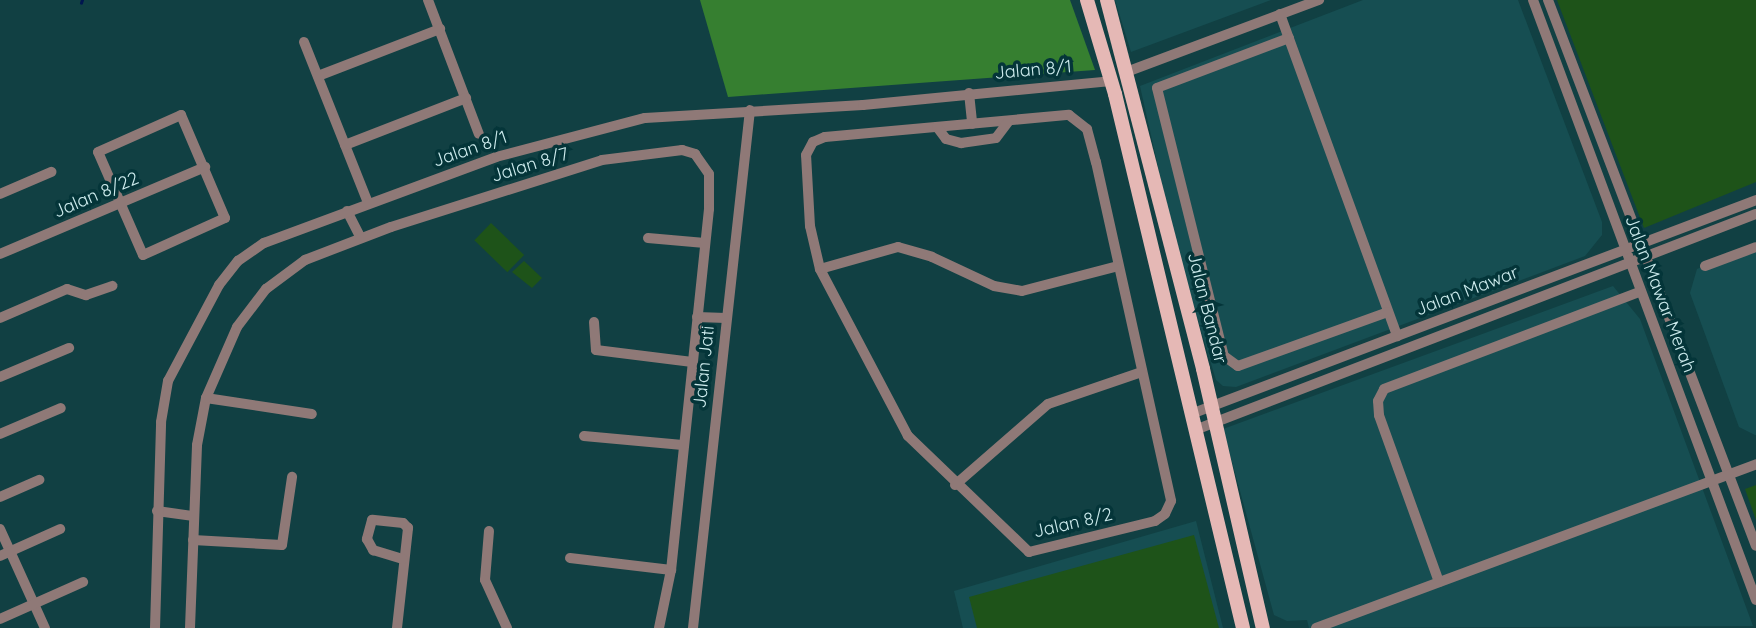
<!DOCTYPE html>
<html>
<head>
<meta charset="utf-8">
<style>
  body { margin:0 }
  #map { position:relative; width:1756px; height:628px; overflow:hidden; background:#114043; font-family:Quicksand,sans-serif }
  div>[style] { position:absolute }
  .built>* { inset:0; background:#164e52 }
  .green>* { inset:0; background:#1e5319; transform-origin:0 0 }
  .forest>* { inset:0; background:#367f30 }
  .stream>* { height:2.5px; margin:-1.25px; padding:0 1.25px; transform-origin:1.25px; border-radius:1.25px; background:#00164f }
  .minor>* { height:10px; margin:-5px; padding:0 5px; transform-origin:5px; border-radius:5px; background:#8f7977 }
  .major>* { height:14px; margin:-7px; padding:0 7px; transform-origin:7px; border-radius:7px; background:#e5b8b5 }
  span { translate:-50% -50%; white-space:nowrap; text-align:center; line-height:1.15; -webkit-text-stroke:7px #043539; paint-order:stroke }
  .street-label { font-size:18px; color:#ceecee }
</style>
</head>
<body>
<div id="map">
  <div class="built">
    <i style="clip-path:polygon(1115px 0,1271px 0,1131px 52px)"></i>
    <i style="clip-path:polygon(1363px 0,1518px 0,1602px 222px,1602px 235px,1585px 256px,1236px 387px,1223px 386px,1216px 380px,1176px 247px,1140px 86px)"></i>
    <i style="clip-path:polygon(1756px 244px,1756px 435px,1755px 435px,1739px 427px,1690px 293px,1697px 269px)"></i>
    <i style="clip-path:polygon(1613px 286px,1640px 319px,1753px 626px,1309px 628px,1307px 620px,1287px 621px,1274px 615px,1223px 429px)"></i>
    <i style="clip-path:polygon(1196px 521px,1223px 628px,963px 628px,954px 591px)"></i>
  </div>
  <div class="green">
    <i style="clip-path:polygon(1557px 0,1756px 0,1756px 182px,1644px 228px)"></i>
    <i style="left:491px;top:223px;width:46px;height:24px;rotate:44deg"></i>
    <i style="clip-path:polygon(524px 261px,542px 278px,532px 288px,512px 272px)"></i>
    <i style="clip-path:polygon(1756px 485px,1756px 520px,1745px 489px)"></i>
    <i style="clip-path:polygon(1194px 535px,1219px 628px,977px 628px,969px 597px)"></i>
  </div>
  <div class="forest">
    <i style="clip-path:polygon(700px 0,1070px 0,1095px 70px,728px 97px)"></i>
  </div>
  <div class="stream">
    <i style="left:81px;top:3px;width:3px;rotate:-72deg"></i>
  </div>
  <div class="minor">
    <i style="left:428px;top:0;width:143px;rotate:69.2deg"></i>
    <i style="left:1533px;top:0;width:640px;rotate:69.61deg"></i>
    <i style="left:1548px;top:0;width:584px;rotate:69.15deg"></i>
    <i style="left:1280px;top:14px;width:343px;rotate:70deg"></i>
    <i style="left:1289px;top:38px;width:141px;rotate:159.3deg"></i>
    <i style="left:1157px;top:88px;width:276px;rotate:76deg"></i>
    <i style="left:1224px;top:356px;width:17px;rotate:36deg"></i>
    <i style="left:1238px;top:366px;width:159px;rotate:-19.8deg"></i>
    <i style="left:304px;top:42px;width:173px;rotate:68.3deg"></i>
    <i style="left:1129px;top:71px;width:203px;rotate:-20.5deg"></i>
    <i style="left:318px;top:76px;width:131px;rotate:-21.1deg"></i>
    <i style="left:969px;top:93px;width:31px;rotate:84deg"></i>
    <i style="left:181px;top:115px;width:112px;rotate:66.9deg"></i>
    <i style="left:225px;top:218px;width:90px;rotate:155.7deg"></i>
    <i style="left:143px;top:255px;width:112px;rotate:-113.6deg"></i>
    <i style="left:98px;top:152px;width:91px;rotate:-24deg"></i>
    <i style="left:1069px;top:115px;width:23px;rotate:38deg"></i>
    <i style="left:1087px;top:129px;width:34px;rotate:75deg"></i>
    <i style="left:1096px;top:162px;width:347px;rotate:77.5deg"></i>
    <i style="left:1171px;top:501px;width:14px;rotate:115deg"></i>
    <i style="left:1165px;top:514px;width:12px;rotate:145deg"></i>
    <i style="left:1155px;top:521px;width:130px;rotate:166.2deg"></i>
    <i style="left:1029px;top:552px;width:168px;rotate:-136.2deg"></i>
    <i style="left:908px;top:436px;width:189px;rotate:-117.8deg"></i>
    <i style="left:820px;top:269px;width:44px;rotate:-103.1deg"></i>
    <i style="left:810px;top:226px;width:71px;rotate:-93.2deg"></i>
    <i style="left:806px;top:155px;width:15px;rotate:-62deg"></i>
    <i style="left:813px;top:142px;width:13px;rotate:-23deg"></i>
    <i style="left:825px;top:137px;width:245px;rotate:-5.2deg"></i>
    <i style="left:937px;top:127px;width:15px;rotate:53deg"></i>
    <i style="left:946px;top:139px;width:16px;rotate:15deg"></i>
    <i style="left:961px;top:143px;width:35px;rotate:-8deg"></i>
    <i style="left:996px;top:138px;width:21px;rotate:-53deg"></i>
    <i style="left:345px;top:145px;width:130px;rotate:-21.2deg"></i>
    <i style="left:0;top:194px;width:56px;rotate:-23.3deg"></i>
    <i style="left:347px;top:211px;width:29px;rotate:63deg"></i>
    <i style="left:648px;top:238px;width:57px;rotate:5deg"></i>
    <i style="left:0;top:254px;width:223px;rotate:-23deg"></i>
    <i style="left:1705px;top:266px;width:54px;rotate:-20.4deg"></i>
    <i style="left:820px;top:269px;width:81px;rotate:-15.8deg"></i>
    <i style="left:898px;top:247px;width:35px;rotate:16deg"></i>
    <i style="left:932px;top:257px;width:68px;rotate:25.1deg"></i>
    <i style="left:994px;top:286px;width:28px;rotate:10deg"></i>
    <i style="left:1022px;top:291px;width:99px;rotate:-14.6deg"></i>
    <i style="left:697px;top:317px;width:29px;rotate:2deg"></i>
    <i style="left:0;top:318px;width:73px;rotate:-23.4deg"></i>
    <i style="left:67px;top:289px;width:20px;rotate:18deg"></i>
    <i style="left:86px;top:295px;width:28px;rotate:-19deg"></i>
    <i style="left:594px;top:322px;width:28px;rotate:86deg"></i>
    <i style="left:596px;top:350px;width:97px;rotate:7.1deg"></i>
    <i style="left:0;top:377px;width:75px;rotate:-22.8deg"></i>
    <i style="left:206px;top:398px;width:107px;rotate:8.6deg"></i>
    <i style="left:1191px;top:414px;width:604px;rotate:-20.74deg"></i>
    <i style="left:1195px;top:430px;width:601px;rotate:-21.06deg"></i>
    <i style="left:0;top:434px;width:66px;rotate:-23.1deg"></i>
    <i style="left:584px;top:436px;width:99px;rotate:5.2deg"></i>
    <i style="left:955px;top:485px;width:123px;rotate:-41.1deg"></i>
    <i style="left:1048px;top:404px;width:99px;rotate:-18.8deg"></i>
    <i style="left:0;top:497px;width:43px;rotate:-23.6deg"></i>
    <i style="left:157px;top:511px;width:37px;rotate:8deg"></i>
    <i style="left:0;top:529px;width:109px;rotate:65.6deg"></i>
    <i style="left:489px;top:531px;width:49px;rotate:94.7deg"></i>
    <i style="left:485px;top:580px;width:53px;rotate:65.4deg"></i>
    <i style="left:193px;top:540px;width:89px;rotate:3.2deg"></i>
    <i style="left:282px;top:545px;width:69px;rotate:-81.6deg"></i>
    <i style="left:0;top:556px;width:66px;rotate:-24.2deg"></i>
    <i style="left:570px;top:558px;width:102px;rotate:6.8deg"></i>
    <i style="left:1439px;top:582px;width:177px;rotate:-109.8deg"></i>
    <i style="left:1379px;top:415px;width:14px;rotate:-94deg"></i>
    <i style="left:1378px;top:401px;width:13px;rotate:-63deg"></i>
    <i style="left:1384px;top:389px;width:274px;rotate:-20.8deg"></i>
    <i style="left:0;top:619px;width:91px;rotate:-24deg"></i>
    <i style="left:155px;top:628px;width:206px;rotate:-88.3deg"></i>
    <i style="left:161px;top:422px;width:42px;rotate:-80.3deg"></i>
    <i style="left:168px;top:381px;width:109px;rotate:-62deg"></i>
    <i style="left:219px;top:285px;width:31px;rotate:-52deg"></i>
    <i style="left:238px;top:261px;width:32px;rotate:-35deg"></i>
    <i style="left:264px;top:243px;width:247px;rotate:-20.3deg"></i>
    <i style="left:496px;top:157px;width:154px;rotate:-14.7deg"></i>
    <i style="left:645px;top:118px;width:218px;rotate:-3.4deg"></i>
    <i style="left:863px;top:105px;width:249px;rotate:-5.5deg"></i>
    <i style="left:190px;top:628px;width:183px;rotate:-87.8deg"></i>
    <i style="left:197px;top:445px;width:48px;rotate:-79.2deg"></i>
    <i style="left:206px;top:398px;width:77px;rotate:-66.4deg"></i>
    <i style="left:237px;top:327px;width:48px;rotate:-52.7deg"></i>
    <i style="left:266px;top:289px;width:49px;rotate:-36.6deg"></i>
    <i style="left:305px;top:260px;width:92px;rotate:-21deg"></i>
    <i style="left:391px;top:227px;width:221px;rotate:-17.6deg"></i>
    <i style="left:602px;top:160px;width:81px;rotate:-7.1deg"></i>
    <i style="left:682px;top:150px;width:14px;rotate:17deg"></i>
    <i style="left:695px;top:154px;width:24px;rotate:55deg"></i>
    <i style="left:709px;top:174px;width:35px;rotate:90deg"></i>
    <i style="left:709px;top:209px;width:363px;rotate:96deg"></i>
    <i style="left:671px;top:570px;width:59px;rotate:101.7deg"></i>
    <i style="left:397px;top:628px;width:101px;rotate:-83.7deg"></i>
    <i style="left:408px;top:528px;width:7px;rotate:-135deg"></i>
    <i style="left:403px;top:523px;width:31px;rotate:-174deg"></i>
    <i style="left:372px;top:520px;width:20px;rotate:105deg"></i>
    <i style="left:367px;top:539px;width:13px;rotate:61deg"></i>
    <i style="left:373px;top:550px;width:31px;rotate:17deg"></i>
    <i style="left:693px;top:628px;width:521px;rotate:-83.72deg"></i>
    <i style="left:1316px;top:628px;width:470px;rotate:-20.4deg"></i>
  </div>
  <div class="major">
    <i style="left:1087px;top:0;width:98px;rotate:73.4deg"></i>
    <i style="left:1115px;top:94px;width:549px;rotate:76.52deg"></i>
    <i style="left:1107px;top:0;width:381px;rotate:75.4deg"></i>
    <i style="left:1203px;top:369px;width:266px;rotate:77deg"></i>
  </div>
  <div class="street-label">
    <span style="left:1033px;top:70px;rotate:-5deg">Jalan 8/1</span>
    <span style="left:470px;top:149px;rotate:-19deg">Jalan 8/1</span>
    <span style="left:530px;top:165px;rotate:-17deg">Jalan 8/7</span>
    <span style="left:96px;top:195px;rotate:-23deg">Jalan 8/22</span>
    <span style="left:1467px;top:291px;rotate:-21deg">Jalan Mawar</span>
    <span style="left:1660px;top:294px;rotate:69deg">Jalan Mawar Merah</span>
    <span style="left:1207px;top:308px;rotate:76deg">Jalan Bandar</span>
    <span style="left:704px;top:367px;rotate:-84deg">Jalan Jati</span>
    <span style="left:1073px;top:523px;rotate:-13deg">Jalan 8/2</span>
  </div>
</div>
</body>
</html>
